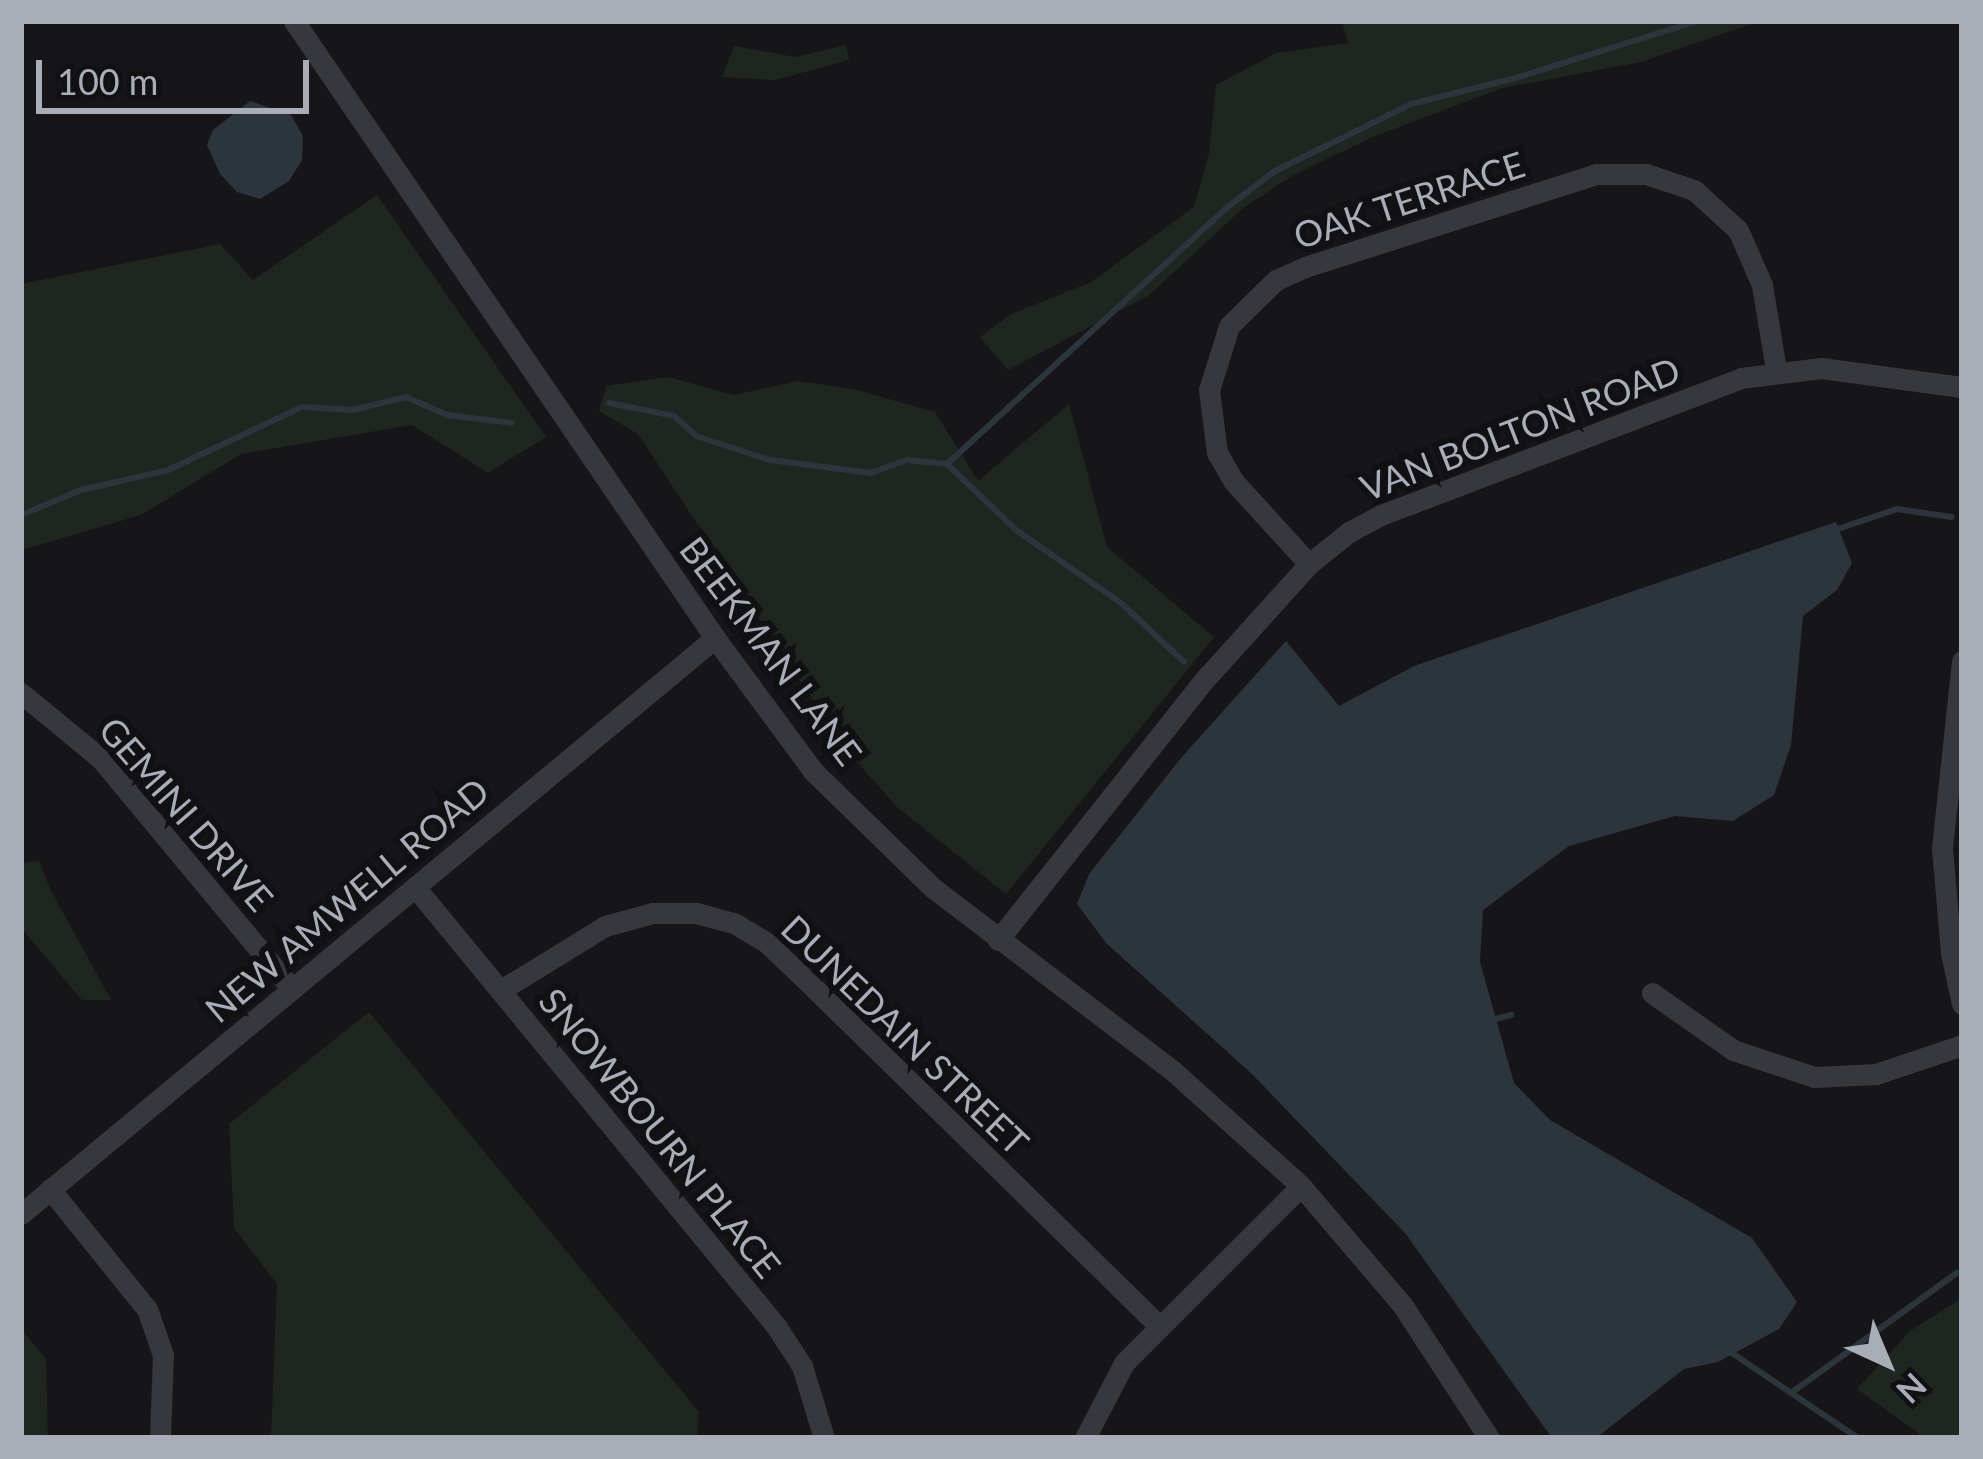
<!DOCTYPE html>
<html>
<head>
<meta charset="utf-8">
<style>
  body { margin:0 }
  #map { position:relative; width:1983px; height:1459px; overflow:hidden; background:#161618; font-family:Lato,sans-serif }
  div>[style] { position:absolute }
  .green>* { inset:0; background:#1e261f }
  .water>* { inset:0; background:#2c353c }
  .stream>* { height:6px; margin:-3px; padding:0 3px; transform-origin:3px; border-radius:3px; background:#2c353c }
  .minor>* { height:21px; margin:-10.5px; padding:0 10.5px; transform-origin:10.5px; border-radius:10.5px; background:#37383d }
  span { translate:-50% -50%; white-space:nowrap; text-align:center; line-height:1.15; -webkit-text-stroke:12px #111113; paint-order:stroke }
  .street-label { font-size:36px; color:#a8adb8 }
  .frame { position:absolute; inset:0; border:24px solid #a8adb8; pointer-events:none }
  .north { position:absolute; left:1827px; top:1303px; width:120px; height:120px; -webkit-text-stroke:9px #111113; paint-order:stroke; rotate:136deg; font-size:33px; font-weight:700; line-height:48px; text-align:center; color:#a8adb8 }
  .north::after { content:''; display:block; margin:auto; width:42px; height:54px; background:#a8adb8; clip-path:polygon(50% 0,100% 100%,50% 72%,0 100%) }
  .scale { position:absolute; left:36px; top:60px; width:273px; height:54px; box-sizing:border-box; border:6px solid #a8adb8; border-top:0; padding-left:15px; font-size:36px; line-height:42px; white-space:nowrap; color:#a8adb8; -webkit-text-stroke:9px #111113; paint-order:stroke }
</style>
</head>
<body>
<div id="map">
  <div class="green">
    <i style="clip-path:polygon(1342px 21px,1760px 21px,1641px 62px,1502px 88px,1368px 139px,1290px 177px,1242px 209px,1148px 296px,1008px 370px,980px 337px,1011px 314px,1091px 282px,1194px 207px,1209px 153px,1216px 85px,1276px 53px,1348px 43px)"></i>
    <i style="clip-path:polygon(846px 45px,849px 60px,775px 80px,722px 77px,734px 46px,795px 57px)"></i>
    <i style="clip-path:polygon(377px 195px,546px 437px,488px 473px,412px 425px,241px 454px,141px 515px,21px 550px,21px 284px,220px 244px,253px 280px)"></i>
    <i style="clip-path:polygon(668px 377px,734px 395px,798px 381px,853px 389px,935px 412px,978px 481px,1069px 404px,1107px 547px,1214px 637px,1006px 894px,897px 807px,844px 747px,638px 434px,599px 411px,606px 386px)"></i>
    <i style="clip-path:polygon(39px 860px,50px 889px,111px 1000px,82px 1000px,21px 928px,21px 864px)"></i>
    <i style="clip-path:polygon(369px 1012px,699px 1412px,697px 1438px,271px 1438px,277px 1284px,234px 1228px,229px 1124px)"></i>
    <i style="clip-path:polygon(1959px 1300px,1962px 1438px,1925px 1438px,1857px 1389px,1910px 1331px)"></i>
    <i style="clip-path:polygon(21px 1329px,46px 1359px,48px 1438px,21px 1438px)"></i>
  </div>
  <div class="water">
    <i style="clip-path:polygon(250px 101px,291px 115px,303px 136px,302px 160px,289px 181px,260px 199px,237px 192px,220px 174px,207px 145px,213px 130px)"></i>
    <i style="clip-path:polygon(1836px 522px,1852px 563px,1837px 590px,1803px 616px,1791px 745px,1774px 795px,1733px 821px,1675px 816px,1569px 846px,1483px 910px,1480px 962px,1514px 1083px,1550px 1120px,1752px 1238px,1797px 1302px,1779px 1329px,1718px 1362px,1684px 1369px,1596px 1438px,1552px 1438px,1405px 1233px,1251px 1073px,1106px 943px,1077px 904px,1089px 874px,1181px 758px,1286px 641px,1339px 706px,1414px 666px)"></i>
  </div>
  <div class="stream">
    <i style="left:609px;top:403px;width:66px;rotate:11.3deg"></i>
    <i style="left:674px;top:416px;width:30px;rotate:42deg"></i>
    <i style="left:696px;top:436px;width:78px;rotate:18deg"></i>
    <i style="left:770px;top:460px;width:102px;rotate:7.3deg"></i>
    <i style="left:871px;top:473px;width:38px;rotate:-20deg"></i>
    <i style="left:907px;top:460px;width:40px;rotate:5.7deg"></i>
    <i style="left:947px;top:464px;width:377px;rotate:-42.5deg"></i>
    <i style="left:1225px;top:209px;width:63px;rotate:-37.2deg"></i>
    <i style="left:1275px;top:171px;width:152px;rotate:-26.2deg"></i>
    <i style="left:1411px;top:104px;width:111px;rotate:-14deg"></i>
    <i style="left:1519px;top:77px;width:187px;rotate:-17.5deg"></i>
    <i style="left:947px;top:464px;width:95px;rotate:43.7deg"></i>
    <i style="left:1016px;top:530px;width:128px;rotate:34.8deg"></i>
    <i style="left:1121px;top:603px;width:86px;rotate:43.1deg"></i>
    <i style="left:21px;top:515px;width:65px;rotate:-22.6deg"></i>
    <i style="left:81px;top:490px;width:89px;rotate:-12.9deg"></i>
    <i style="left:168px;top:470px;width:148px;rotate:-25.2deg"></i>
    <i style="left:302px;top:407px;width:51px;rotate:3.4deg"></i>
    <i style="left:353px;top:410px;width:55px;rotate:-13.8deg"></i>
    <i style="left:406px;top:397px;width:45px;rotate:23.7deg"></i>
    <i style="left:447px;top:415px;width:65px;rotate:7deg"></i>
    <i style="left:1832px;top:531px;width:69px;rotate:-18.7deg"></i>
    <i style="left:1897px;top:509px;width:55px;rotate:8.4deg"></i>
    <i style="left:1491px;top:1020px;width:21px;rotate:-14deg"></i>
    <i style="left:1732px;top:1353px;width:152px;rotate:34deg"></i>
    <i style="left:1791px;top:1393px;width:205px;rotate:-35.9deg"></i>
  </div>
  <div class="minor">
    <i style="left:294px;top:21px;width:747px;rotate:55.69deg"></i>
    <i style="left:715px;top:638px;width:165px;rotate:53.6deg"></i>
    <i style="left:813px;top:771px;width:168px;rotate:44.3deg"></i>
    <i style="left:933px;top:888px;width:302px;rotate:37.3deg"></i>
    <i style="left:1173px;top:1071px;width:172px;rotate:41.9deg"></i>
    <i style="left:1301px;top:1186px;width:157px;rotate:49.6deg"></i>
    <i style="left:1403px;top:1306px;width:158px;rotate:56.9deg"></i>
    <i style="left:1309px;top:564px;width:111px;rotate:-132.4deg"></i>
    <i style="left:1234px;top:482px;width:34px;rotate:-120deg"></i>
    <i style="left:1217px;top:453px;width:64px;rotate:-97.2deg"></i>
    <i style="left:1209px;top:390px;width:67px;rotate:-72.6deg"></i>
    <i style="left:1229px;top:326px;width:66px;rotate:-44.4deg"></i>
    <i style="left:1276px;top:280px;width:32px;rotate:-24deg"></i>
    <i style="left:1305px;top:267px;width:306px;rotate:-17.7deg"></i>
    <i style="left:1597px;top:174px;width:49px"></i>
    <i style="left:1646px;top:174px;width:51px;rotate:18.4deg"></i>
    <i style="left:1694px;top:190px;width:59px;rotate:42.3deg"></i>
    <i style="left:1738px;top:230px;width:60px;rotate:66.4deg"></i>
    <i style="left:1762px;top:285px;width:86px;rotate:80.6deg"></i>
    <i style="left:1962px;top:661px;width:188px;rotate:96.1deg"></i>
    <i style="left:1942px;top:848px;width:105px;rotate:85.1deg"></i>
    <i style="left:1951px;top:953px;width:52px;rotate:77.8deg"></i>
    <i style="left:21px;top:693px;width:104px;rotate:39.5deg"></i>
    <i style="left:101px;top:759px;width:299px;rotate:50.3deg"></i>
    <i style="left:415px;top:887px;width:568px;rotate:50.57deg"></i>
    <i style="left:776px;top:1326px;width:48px;rotate:57deg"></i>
    <i style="left:802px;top:1366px;width:75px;rotate:73deg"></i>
    <i style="left:998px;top:940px;width:335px;rotate:-51.6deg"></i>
    <i style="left:1206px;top:678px;width:154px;rotate:-47.9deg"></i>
    <i style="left:1309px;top:564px;width:51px;rotate:-38.7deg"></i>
    <i style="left:1349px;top:532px;width:36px;rotate:-28deg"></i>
    <i style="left:1381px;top:515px;width:385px;rotate:-20.8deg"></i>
    <i style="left:1741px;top:378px;width:81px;rotate:-7.1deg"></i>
    <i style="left:1821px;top:368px;width:142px;rotate:7.7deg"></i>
    <i style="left:501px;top:990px;width:122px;rotate:-31.6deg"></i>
    <i style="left:605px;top:926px;width:50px;rotate:-15.2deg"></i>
    <i style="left:653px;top:913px;width:43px"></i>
    <i style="left:696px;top:913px;width:39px;rotate:15deg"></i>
    <i style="left:734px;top:923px;width:39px;rotate:31deg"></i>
    <i style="left:767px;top:943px;width:58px;rotate:43.6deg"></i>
    <i style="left:809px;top:983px;width:489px;rotate:44.4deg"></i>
    <i style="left:1652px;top:993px;width:99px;rotate:35.1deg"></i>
    <i style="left:1733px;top:1050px;width:85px;rotate:18.4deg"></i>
    <i style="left:1814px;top:1077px;width:62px;rotate:-2.8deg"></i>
    <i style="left:1876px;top:1074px;width:91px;rotate:-18.6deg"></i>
    <i style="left:50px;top:1189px;width:154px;rotate:51.1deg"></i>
    <i style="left:147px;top:1309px;width:49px;rotate:70.8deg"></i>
    <i style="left:163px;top:1355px;width:83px;rotate:92.1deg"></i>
    <i style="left:21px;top:1214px;width:902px;rotate:-39.69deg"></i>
    <i style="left:1085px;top:1438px;width:85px;rotate:-62.5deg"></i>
    <i style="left:1124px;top:1363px;width:250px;rotate:-45deg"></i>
  </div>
  <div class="street-label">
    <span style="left:1409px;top:200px;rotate:-18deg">OAK TERRACE</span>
    <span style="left:1520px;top:429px;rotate:-21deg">VAN BOLTON ROAD</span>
    <span style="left:771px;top:651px;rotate:53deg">BEEKMAN LANE</span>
    <span style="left:186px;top:814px;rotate:49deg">GEMINI DRIVE</span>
    <span style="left:347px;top:900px;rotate:-40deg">NEW AMWELL ROAD</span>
    <span style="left:905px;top:1035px;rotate:44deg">DUNEDAIN STREET</span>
    <span style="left:660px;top:1133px;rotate:51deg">SNOWBOURN PLACE</span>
  </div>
  <div class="frame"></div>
  <div class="north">N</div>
  <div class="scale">100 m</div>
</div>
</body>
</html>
